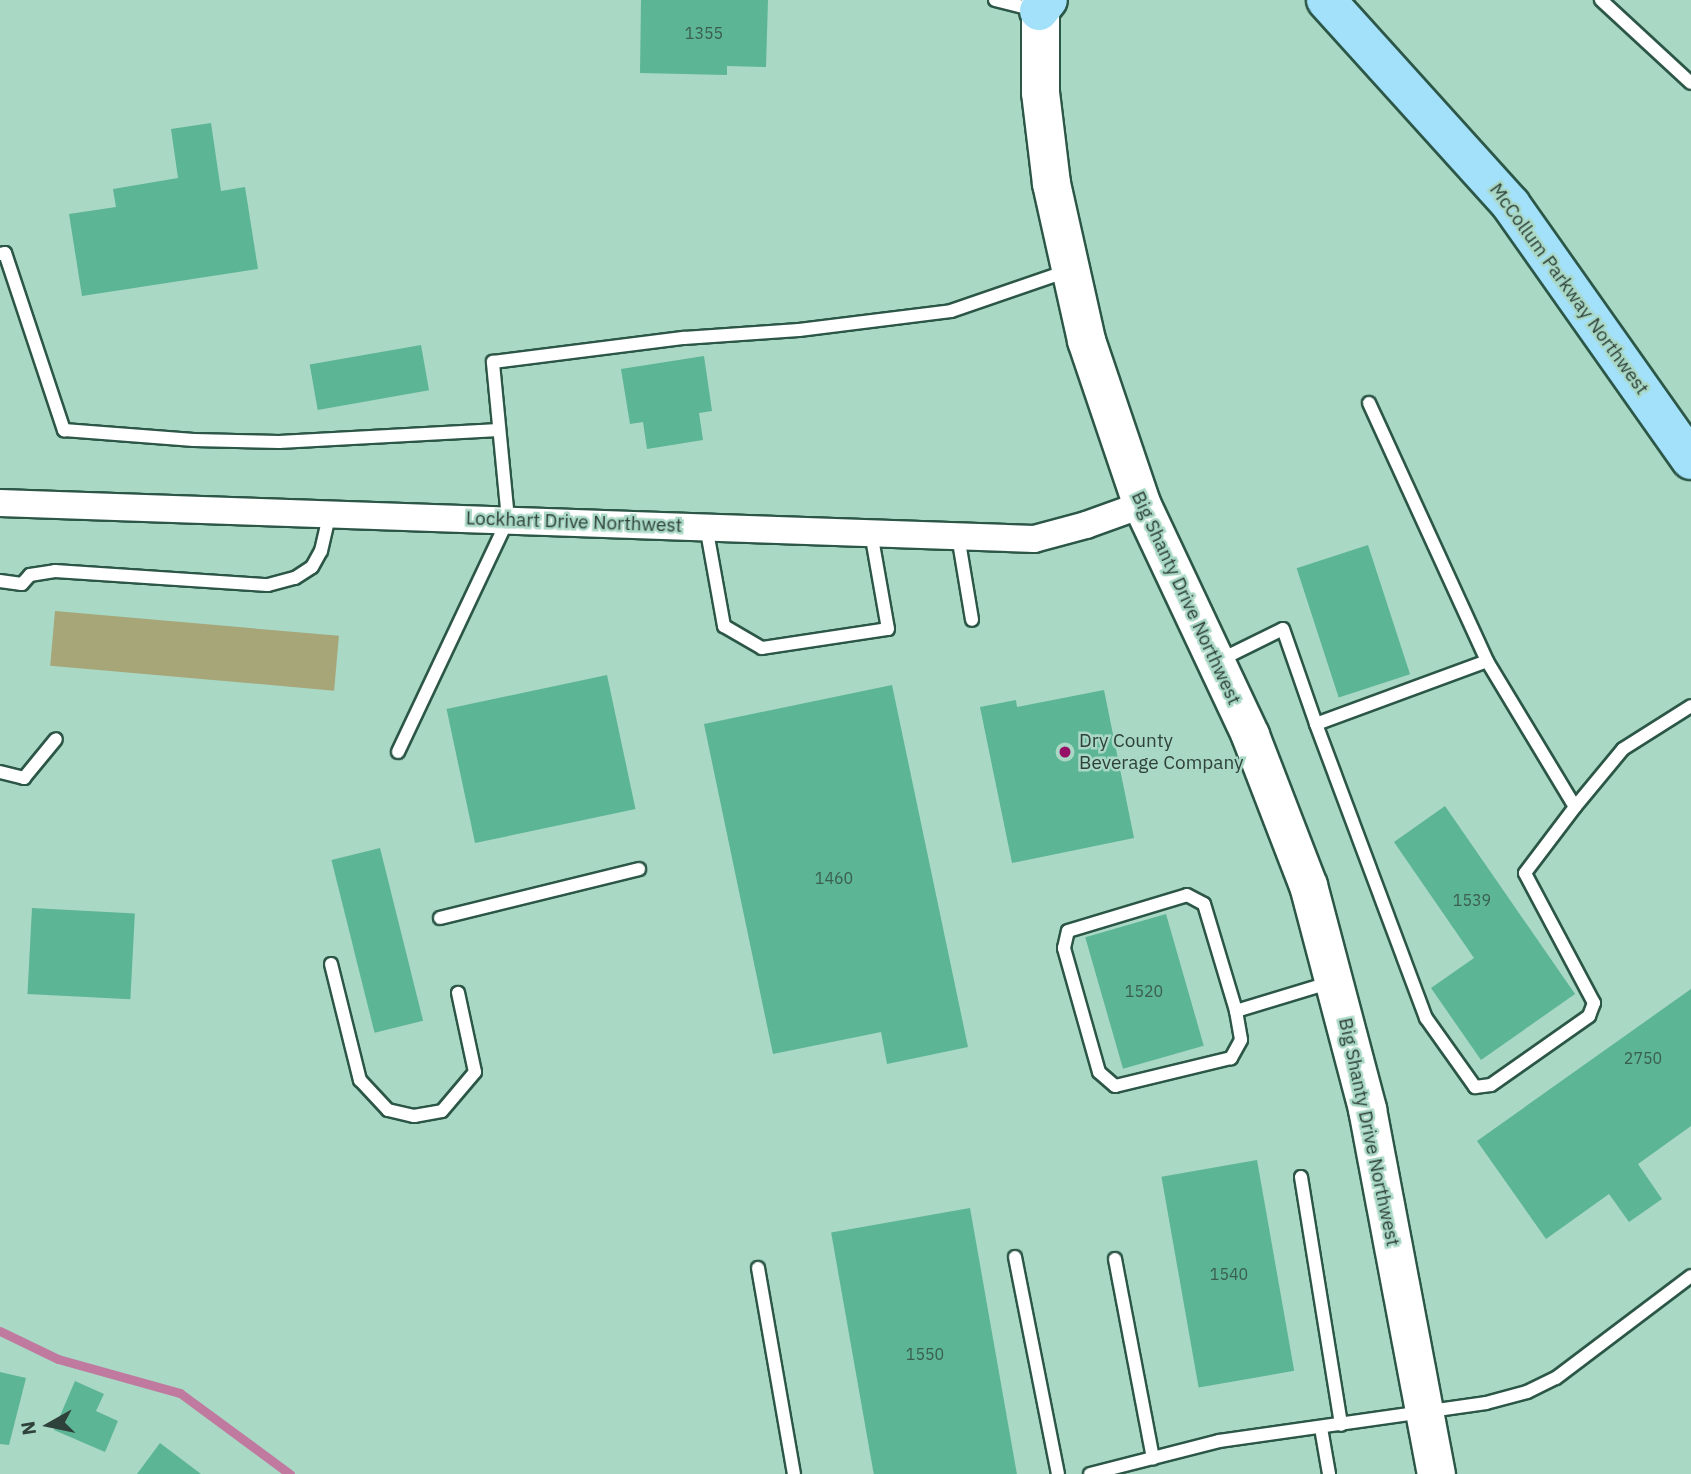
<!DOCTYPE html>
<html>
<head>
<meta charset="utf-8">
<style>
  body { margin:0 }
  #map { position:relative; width:1691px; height:1474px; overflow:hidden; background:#a9d8c5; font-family:"IBM Plex Sans",sans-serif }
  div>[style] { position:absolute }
  .green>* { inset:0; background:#a6a679; transform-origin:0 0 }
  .stream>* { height:9px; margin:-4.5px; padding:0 4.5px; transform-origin:4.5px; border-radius:4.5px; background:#c07a9f }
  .building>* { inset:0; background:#5cb595; transform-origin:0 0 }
  .roads { filter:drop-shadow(2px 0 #2c5747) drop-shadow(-2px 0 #2c5747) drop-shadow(0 2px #2c5747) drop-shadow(0 -2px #2c5747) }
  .lane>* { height:12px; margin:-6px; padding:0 6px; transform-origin:6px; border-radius:6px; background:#fff }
  .street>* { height:26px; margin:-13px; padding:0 13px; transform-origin:13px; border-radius:13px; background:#fff }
  .secondary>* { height:37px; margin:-18.5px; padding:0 18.5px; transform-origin:18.5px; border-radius:18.5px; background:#fff }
  .primary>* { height:38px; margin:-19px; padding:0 19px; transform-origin:19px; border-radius:19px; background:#a3e0fa }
  .dots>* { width:19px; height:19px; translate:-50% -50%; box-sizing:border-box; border:4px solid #a9d8c5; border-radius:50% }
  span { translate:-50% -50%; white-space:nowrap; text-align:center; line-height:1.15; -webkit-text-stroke:5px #a9d8c5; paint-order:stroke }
  .number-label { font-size:16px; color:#3a5e51 }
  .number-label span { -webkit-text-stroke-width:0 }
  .street-label { font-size:19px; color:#2e413a }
  .poi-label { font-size:19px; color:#2e413a }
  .left { translate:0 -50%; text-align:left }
  .north { position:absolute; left:14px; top:1390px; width:70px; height:70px; -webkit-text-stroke:5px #a9d8c5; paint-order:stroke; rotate:261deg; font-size:19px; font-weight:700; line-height:28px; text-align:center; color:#2e413a }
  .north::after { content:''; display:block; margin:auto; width:24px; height:32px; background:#2e413a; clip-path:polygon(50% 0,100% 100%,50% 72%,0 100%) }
</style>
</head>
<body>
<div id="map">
  <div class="green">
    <i style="left:55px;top:611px;width:285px;height:55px;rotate:5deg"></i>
  </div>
  <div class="stream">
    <i style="left:0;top:1331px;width:64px;rotate:25.8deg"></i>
    <i style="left:58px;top:1359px;width:127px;rotate:15.6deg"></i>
    <i style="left:180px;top:1393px;width:137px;rotate:36.4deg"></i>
  </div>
  <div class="building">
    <i style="clip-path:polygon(641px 0,768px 0,766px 67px,727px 66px,727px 75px,640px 73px)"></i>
    <i style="clip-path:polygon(211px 123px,221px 191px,245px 187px,258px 269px,82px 296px,69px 214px,116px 207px,113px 189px,178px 178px,171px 129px)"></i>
    <i style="left:421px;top:345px;width:46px;height:113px;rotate:80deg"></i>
    <i style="clip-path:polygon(704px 356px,712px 411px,699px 413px,703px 440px,647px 449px,643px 422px,630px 424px,621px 369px)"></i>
    <i style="left:1368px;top:545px;width:136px;height:75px;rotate:72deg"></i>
    <i style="left:607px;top:675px;width:137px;height:164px;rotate:78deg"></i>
    <i style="clip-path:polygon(892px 685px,968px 1047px,887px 1064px,881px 1032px,773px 1054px,704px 724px)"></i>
    <i style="clip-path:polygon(1104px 690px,1134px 838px,1012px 863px,980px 707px,1016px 700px,1017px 707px)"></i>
    <i style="clip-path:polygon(1445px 806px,1575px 994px,1481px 1060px,1431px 988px,1474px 958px,1394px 842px)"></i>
    <i style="left:380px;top:848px;width:178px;height:50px;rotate:76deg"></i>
    <i style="left:32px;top:908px;width:103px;height:86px;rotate:3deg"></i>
    <i style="left:1166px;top:914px;width:137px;height:84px;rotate:74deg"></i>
    <i style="clip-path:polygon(1691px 989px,1691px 1126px,1638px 1164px,1662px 1199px,1629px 1222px,1609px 1194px,1546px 1239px,1477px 1141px)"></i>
    <i style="left:1257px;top:1160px;width:214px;height:97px;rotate:80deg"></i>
    <i style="left:970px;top:1208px;width:270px;height:141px;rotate:80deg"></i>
    <i style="clip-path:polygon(0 1372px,26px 1378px,9px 1445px,0 1444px)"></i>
    <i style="clip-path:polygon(75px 1381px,104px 1394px,96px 1411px,118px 1421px,105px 1452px,54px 1430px)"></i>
    <i style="clip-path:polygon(160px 1443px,201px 1474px,137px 1474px)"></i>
  </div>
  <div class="roads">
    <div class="lane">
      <i style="left:995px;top:0;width:41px;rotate:14deg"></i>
      <i style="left:1601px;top:0;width:122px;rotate:42.7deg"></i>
      <i style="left:0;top:254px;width:5px;rotate:-11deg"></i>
      <i style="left:5px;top:253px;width:187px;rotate:71.6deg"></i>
      <i style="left:64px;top:430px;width:130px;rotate:4.4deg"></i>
      <i style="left:194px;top:440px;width:85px;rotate:1.3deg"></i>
      <i style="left:279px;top:442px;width:220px;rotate:-3.1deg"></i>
      <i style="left:1369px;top:403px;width:284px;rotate:65.4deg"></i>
      <i style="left:706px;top:526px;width:102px;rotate:79.8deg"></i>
      <i style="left:724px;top:626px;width:44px;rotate:30.1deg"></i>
      <i style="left:762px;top:648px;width:127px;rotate:-8.6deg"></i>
      <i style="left:888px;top:629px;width:97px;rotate:-100deg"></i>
      <i style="left:958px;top:536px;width:85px;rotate:80.5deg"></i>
      <i style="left:0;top:581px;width:22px;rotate:8deg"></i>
      <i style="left:22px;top:584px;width:12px;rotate:-48deg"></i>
      <i style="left:30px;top:575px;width:25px;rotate:-9deg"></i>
      <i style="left:55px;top:571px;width:213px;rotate:3.8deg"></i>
      <i style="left:268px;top:585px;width:28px;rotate:-15deg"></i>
      <i style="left:295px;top:578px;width:20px;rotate:-33deg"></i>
      <i style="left:312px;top:567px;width:18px;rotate:-61deg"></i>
      <i style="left:321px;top:551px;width:36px;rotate:-77deg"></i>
      <i style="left:1218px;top:661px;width:72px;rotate:-26.2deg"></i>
      <i style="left:1283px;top:629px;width:101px;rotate:70.8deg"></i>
      <i style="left:1316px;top:724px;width:182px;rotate:-20.2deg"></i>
      <i style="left:1487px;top:661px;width:170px;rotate:58.9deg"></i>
      <i style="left:1575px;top:807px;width:75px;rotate:-50.4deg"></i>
      <i style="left:1623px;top:749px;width:80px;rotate:-32.3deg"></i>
      <i style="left:1316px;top:724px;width:314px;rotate:69.5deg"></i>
      <i style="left:1426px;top:1018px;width:85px;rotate:54.6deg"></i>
      <i style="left:1475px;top:1087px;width:16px;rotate:-7deg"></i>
      <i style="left:1491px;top:1085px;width:120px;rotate:-35.1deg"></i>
      <i style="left:1589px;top:1016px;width:14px;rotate:-69deg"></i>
      <i style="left:1594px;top:1003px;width:147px;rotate:-118deg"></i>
      <i style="left:1525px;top:873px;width:83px;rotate:-52.9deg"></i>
      <i style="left:398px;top:752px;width:258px;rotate:-64.7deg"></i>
      <i style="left:508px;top:519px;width:158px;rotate:-95.5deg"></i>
      <i style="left:493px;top:362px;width:193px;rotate:-7.2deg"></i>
      <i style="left:684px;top:338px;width:115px;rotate:-4deg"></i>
      <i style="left:799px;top:330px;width:153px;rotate:-7.1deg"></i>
      <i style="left:951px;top:311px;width:123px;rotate:-19deg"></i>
      <i style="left:0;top:772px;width:25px;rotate:14deg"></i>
      <i style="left:24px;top:778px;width:50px;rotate:-50.6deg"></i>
      <i style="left:440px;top:918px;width:205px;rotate:-13.8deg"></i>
      <i style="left:331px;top:964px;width:120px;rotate:76deg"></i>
      <i style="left:360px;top:1080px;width:41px;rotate:47deg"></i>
      <i style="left:388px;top:1110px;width:27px;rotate:13deg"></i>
      <i style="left:414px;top:1116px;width:28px;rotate:-10deg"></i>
      <i style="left:442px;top:1111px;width:51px;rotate:-49.8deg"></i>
      <i style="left:475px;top:1072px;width:81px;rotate:-102.1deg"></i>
      <i style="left:1236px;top:1011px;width:29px;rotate:80deg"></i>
      <i style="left:1241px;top:1040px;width:21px;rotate:119deg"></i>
      <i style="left:1231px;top:1058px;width:119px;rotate:166.4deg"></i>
      <i style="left:1115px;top:1086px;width:21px;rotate:-139deg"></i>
      <i style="left:1099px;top:1072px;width:129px;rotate:-105.8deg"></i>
      <i style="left:1064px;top:948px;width:17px;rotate:-77deg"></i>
      <i style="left:1068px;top:931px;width:124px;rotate:-16.8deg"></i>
      <i style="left:1187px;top:895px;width:19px;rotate:28deg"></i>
      <i style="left:1204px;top:904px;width:112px;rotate:73.3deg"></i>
      <i style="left:1236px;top:1011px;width:100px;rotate:-16.8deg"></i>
      <i style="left:1301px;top:1177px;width:251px;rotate:80.8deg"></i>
      <i style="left:1015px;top:1257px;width:221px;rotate:78.8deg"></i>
      <i style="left:1115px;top:1259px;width:203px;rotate:79.2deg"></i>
      <i style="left:758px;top:1268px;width:209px;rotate:80.1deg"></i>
      <i style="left:1321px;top:1428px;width:47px;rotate:80.1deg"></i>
      <i style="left:1090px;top:1474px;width:133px;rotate:-14.3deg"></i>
      <i style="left:1219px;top:1441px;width:270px;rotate:-8.1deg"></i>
      <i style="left:1486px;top:1403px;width:42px;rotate:-15deg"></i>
      <i style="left:1527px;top:1392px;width:32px;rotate:-26deg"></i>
      <i style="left:1556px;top:1378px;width:169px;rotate:-37.1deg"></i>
    </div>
    <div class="street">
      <i style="left:0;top:503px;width:1035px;rotate:1.99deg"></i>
      <i style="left:1034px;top:539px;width:54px;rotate:-15.1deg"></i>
      <i style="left:1086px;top:525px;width:59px;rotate:-19.7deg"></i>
    </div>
    <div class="secondary">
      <i style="left:1040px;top:0;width:92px;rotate:90deg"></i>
      <i style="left:1040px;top:92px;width:92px;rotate:83.1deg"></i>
      <i style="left:1051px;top:183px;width:161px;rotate:77.4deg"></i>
      <i style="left:1086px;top:340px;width:174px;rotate:71.3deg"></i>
      <i style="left:1142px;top:505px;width:254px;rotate:64.8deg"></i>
      <i style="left:1250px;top:735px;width:161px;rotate:68.9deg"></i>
      <i style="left:1308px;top:885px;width:232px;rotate:75.2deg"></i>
      <i style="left:1367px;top:1109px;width:371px;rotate:79.3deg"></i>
    </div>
    <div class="primary">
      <i style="left:1326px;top:0;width:276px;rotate:47.9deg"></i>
      <i style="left:1511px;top:205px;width:312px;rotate:54.8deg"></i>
      <i style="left:1039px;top:11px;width:14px;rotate:-51deg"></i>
    </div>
  </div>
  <div class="dots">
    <i style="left:1065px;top:752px;background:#961068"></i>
  </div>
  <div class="number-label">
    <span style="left:704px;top:33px">1355</span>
    <span style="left:834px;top:878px">1460</span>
    <span style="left:1472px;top:900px">1539</span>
    <span style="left:1144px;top:991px">1520</span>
    <span style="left:1643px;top:1058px">2750</span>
    <span style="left:1229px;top:1274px">1540</span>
    <span style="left:925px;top:1354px">1550</span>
  </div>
  <div class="street-label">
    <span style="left:1569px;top:289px;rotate:54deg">McCollum Parkway Northwest</span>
    <span style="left:574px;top:522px;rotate:2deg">Lockhart Drive Northwest</span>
    <span style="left:1186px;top:598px;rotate:65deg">Big Shanty Drive Northwest</span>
    <span style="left:1369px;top:1132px;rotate:78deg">Big Shanty Drive Northwest</span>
  </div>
  <div class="poi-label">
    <span class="left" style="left:1079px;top:752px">Dry County<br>Beverage Company</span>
  </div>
  <div class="north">N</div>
</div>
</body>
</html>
